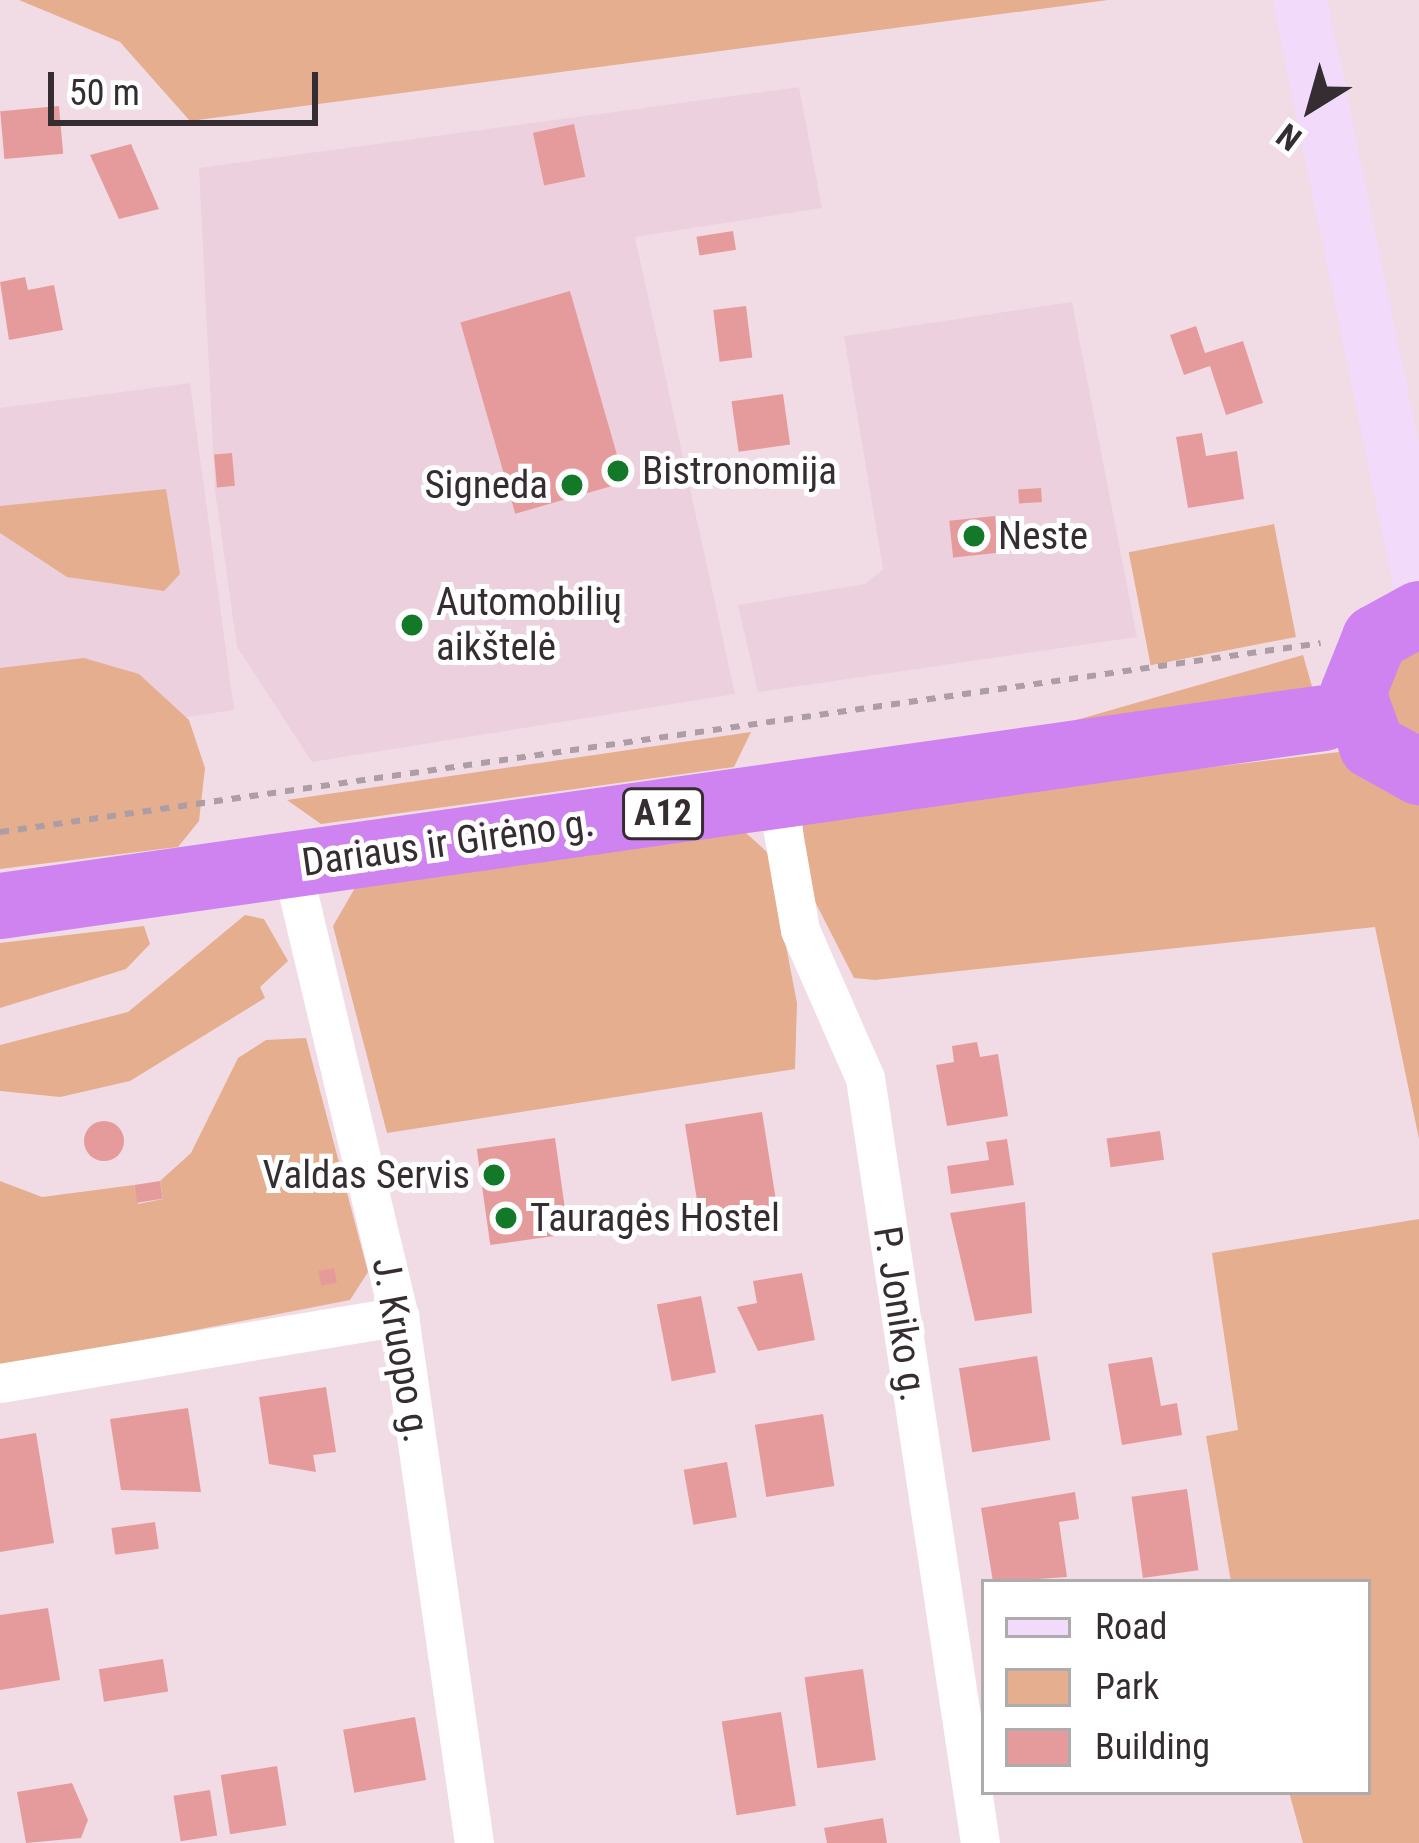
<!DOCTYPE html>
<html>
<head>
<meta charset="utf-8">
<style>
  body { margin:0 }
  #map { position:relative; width:1419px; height:1843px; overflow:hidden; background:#f1dce6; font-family:"Roboto Condensed",sans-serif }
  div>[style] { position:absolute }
  .built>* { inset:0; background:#edd0de }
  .green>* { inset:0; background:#e5ae8f; transform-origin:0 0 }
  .building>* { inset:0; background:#e59b9b; transform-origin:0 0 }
  .round { border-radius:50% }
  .path>* { height:6px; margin-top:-3px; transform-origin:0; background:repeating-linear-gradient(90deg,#ad9da5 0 9px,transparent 0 18px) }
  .street>* { height:39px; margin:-19.5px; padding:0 19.5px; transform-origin:19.5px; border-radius:19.5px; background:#fff }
  .secondary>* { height:54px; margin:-27px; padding:0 27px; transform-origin:27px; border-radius:27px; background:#f1dafa }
  .highway>* { height:66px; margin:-33px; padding:0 33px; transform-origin:33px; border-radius:33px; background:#cf83f0 }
  .dots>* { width:33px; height:33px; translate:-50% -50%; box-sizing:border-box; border:6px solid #fff; border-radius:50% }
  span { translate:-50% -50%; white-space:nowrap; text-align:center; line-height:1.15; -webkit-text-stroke:10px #fff; paint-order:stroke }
  .shield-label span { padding:3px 9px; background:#fff; border:3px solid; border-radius:9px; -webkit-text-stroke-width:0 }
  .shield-label { font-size:36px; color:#352d31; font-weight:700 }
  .poi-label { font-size:39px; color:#352d31 }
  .left { translate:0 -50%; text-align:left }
  .right { translate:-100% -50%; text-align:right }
  .street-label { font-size:39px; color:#352d31 }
  .legend { position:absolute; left:981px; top:1579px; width:390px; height:216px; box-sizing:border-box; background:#fff; border:3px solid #aeabad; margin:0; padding:15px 21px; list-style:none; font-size:36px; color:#352d31 }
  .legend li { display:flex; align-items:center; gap:24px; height:60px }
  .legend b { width:60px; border:3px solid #aeabad }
  .north { position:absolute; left:1251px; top:48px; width:120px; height:120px; -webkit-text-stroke:9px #fff; paint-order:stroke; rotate:217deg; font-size:33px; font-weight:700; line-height:48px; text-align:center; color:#352d31 }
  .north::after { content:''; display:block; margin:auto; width:42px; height:54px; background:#352d31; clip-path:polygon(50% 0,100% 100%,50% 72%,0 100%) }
  .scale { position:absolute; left:48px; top:72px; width:270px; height:54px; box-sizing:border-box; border:6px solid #352d31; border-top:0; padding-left:15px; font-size:36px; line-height:42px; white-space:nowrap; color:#352d31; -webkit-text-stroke:9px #fff; paint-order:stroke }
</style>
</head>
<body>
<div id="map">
  <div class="built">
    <i style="clip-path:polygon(799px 87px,822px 208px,635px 237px,735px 694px,312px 762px,237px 647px,215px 490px,199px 168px)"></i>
    <i style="clip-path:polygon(1072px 302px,1137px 637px,758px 692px,738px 605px,865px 584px,883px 569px,844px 336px)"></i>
    <i style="clip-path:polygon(190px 383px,234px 710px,0 745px,0 408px)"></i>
  </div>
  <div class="green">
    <i style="clip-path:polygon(19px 0,1108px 0,190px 121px,120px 42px)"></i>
    <i style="clip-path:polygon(166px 489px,180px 574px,164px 591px,67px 577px,0 533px,0 506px)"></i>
    <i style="left:1274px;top:524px;width:115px;height:148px;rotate:79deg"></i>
    <i style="clip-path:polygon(1419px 639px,1419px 746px,1387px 723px,1383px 668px)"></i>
    <i style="left:1303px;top:655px;width:33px;height:512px;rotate:74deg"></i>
    <i style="clip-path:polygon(84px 658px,139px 674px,189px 720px,205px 768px,199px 821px,178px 847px,0 869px,0 668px)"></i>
    <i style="clip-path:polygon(751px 732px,734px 767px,321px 824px,287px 800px)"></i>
    <i style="clip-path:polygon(1356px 750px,1419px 784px,1419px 1139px,1375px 927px,875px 980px,854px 978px,807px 886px,802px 816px)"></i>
    <i style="clip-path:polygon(745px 832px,768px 853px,797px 1003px,795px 1069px,387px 1133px,333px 926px,359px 881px)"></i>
    <i style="clip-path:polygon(245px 915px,264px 919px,288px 961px,260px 987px,265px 998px,130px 1081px,60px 1097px,0 1091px,0 1045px,128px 1012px)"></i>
    <i style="clip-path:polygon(144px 926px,150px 944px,126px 969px,0 1008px,0 943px)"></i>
    <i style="clip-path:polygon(306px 1038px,368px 1272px,350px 1300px,0 1368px,0 1181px,42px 1197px,134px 1185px,138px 1204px,163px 1199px,160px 1181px,191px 1153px,238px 1058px,266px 1040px)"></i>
    <i style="clip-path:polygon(1419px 1219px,1419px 1843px,1303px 1843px,1289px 1792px,1368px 1792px,1368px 1582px,1231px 1582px,1206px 1436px,1238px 1430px,1212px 1253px)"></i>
  </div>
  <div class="building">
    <i style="left:59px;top:106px;width:48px;height:59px;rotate:85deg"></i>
    <i style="left:574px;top:124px;width:54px;height:42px;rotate:78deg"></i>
    <i style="clip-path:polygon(131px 144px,159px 209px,119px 219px,90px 155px)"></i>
    <i style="left:733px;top:231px;width:19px;height:37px;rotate:81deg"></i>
    <i style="clip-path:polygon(25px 277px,28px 290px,54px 285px,63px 330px,9px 340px,0 282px)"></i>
    <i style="left:570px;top:291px;width:199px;height:114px;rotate:74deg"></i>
    <i style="left:746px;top:306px;width:52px;height:33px;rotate:83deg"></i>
    <i style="clip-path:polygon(1196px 326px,1205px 353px,1243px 341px,1263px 403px,1226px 415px,1210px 366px,1184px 375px,1170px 335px)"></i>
    <i style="left:783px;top:394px;width:51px;height:52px;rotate:82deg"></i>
    <i style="clip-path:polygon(1202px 433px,1206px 456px,1237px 451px,1244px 499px,1188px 508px,1176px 437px)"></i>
    <i style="left:232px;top:453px;width:33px;height:18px;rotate:85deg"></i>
    <i style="left:1041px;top:488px;width:14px;height:23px;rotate:86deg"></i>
    <i style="left:995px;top:516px;width:37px;height:46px;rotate:84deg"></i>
    <i style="clip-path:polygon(977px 1042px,980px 1057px,998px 1054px,1008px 1116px,947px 1126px,936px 1065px,954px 1062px,952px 1046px)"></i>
    <i style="left:762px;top:1112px;width:102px;height:78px;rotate:81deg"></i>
    <i class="round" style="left:84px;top:1121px;width:40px;height:40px"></i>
    <i style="left:1160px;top:1131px;width:29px;height:54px;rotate:82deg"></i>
    <i style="left:555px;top:1138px;width:97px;height:79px;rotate:82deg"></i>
    <i style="clip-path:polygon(1007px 1139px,1014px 1185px,951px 1194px,947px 1166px,989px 1160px,986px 1142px)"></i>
    <i style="left:160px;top:1181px;width:18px;height:26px;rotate:81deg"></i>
    <i style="clip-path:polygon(1025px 1202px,1032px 1313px,975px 1321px,950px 1213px)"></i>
    <i style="left:334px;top:1268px;width:15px;height:16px;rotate:79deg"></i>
    <i style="clip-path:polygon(802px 1273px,815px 1340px,758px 1351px,737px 1307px,757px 1303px,753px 1281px)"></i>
    <i style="left:701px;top:1296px;width:78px;height:45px;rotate:79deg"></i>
    <i style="left:1037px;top:1356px;width:85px;height:79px;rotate:81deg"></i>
    <i style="clip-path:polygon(1152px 1357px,1161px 1406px,1177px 1403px,1182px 1435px,1122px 1445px,1108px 1364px)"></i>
    <i style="clip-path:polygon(326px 1387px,336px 1452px,313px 1455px,316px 1472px,269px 1464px,259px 1397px)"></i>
    <i style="clip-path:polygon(188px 1408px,201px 1492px,121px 1490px,110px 1419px)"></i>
    <i style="left:823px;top:1414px;width:73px;height:69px;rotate:81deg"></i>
    <i style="clip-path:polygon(36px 1433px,54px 1543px,0 1552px,0 1439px)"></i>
    <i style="left:727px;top:1462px;width:56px;height:44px;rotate:80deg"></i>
    <i style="left:1187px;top:1489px;width:82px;height:56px;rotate:82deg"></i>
    <i style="clip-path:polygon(1075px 1492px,1079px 1519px,1059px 1522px,1067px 1577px,993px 1582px,981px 1508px)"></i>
    <i style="left:155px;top:1522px;width:27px;height:44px;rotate:82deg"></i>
    <i style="clip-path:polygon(48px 1608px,60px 1680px,0 1690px,0 1615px)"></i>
    <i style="left:163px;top:1659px;width:33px;height:65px;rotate:81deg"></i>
    <i style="left:863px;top:1669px;width:92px;height:59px;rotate:82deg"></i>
    <i style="left:781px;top:1712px;width:95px;height:60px;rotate:81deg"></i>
    <i style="left:415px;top:1717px;width:64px;height:73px;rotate:80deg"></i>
    <i style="left:277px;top:1766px;width:60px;height:57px;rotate:81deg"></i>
    <i style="clip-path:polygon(72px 1783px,88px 1820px,81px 1838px,26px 1843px,17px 1792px)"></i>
    <i style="left:210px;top:1790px;width:46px;height:37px;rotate:81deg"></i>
    <i style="clip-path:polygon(883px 1818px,887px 1843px,827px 1843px,824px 1828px)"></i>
  </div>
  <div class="path">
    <i style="left:0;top:832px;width:1334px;rotate:-8.14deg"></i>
  </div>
  <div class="street">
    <i style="left:777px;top:798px;width:134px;rotate:80.1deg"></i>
    <i style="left:800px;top:930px;width:162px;rotate:66.3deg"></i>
    <i style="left:865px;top:1078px;width:774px;rotate:81.45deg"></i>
    <i style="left:291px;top:864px;width:465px;rotate:76.6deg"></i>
    <i style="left:399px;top:1316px;width:532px;rotate:81.9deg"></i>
    <i style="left:0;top:1383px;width:405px;rotate:-9.5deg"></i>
  </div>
  <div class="secondary">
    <i style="left:1300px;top:0;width:591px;rotate:78.39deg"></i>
  </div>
  <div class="highway">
    <i style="left:1419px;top:614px;width:50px;rotate:151.4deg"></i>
    <i style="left:1375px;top:638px;width:59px;rotate:111.8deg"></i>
    <i style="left:1353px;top:693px;width:56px;rotate:70.3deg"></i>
    <i style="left:1372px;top:746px;width:54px;rotate:29deg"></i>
    <i style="left:0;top:906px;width:1337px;rotate:-8.08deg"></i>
  </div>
  <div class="dots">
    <i style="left:618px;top:471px;background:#147829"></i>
    <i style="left:572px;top:485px;background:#147829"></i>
    <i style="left:974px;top:536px;background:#147829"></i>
    <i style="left:412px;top:625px;background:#147829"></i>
    <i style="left:494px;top:1175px;background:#147829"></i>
    <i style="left:506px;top:1218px;background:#147829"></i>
  </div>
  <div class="shield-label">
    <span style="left:663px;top:814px">A12</span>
  </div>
  <div class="poi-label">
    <span class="left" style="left:642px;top:471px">Bistronomija</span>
    <span class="right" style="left:548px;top:485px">Signeda</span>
    <span class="left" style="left:998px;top:536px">Neste</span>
    <span class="left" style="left:436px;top:625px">Automobilių<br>aikštelė</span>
    <span class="right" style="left:470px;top:1175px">Valdas Servis</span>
    <span class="left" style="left:530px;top:1218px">Tauragės Hostel</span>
  </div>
  <div class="street-label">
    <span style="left:448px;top:843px;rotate:-8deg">Dariaus ir Girėno g.</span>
    <span style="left:900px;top:1314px;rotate:81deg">P. Joniko g.</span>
    <span style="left:401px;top:1350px;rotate:80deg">J. Kruopo g.</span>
  </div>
  <ul class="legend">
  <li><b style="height:15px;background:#f1dafa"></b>Road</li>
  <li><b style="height:33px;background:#e5ae8f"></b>Park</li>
  <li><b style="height:33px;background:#e59b9b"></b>Building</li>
  </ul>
  <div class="north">N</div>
  <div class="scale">50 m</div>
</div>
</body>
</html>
